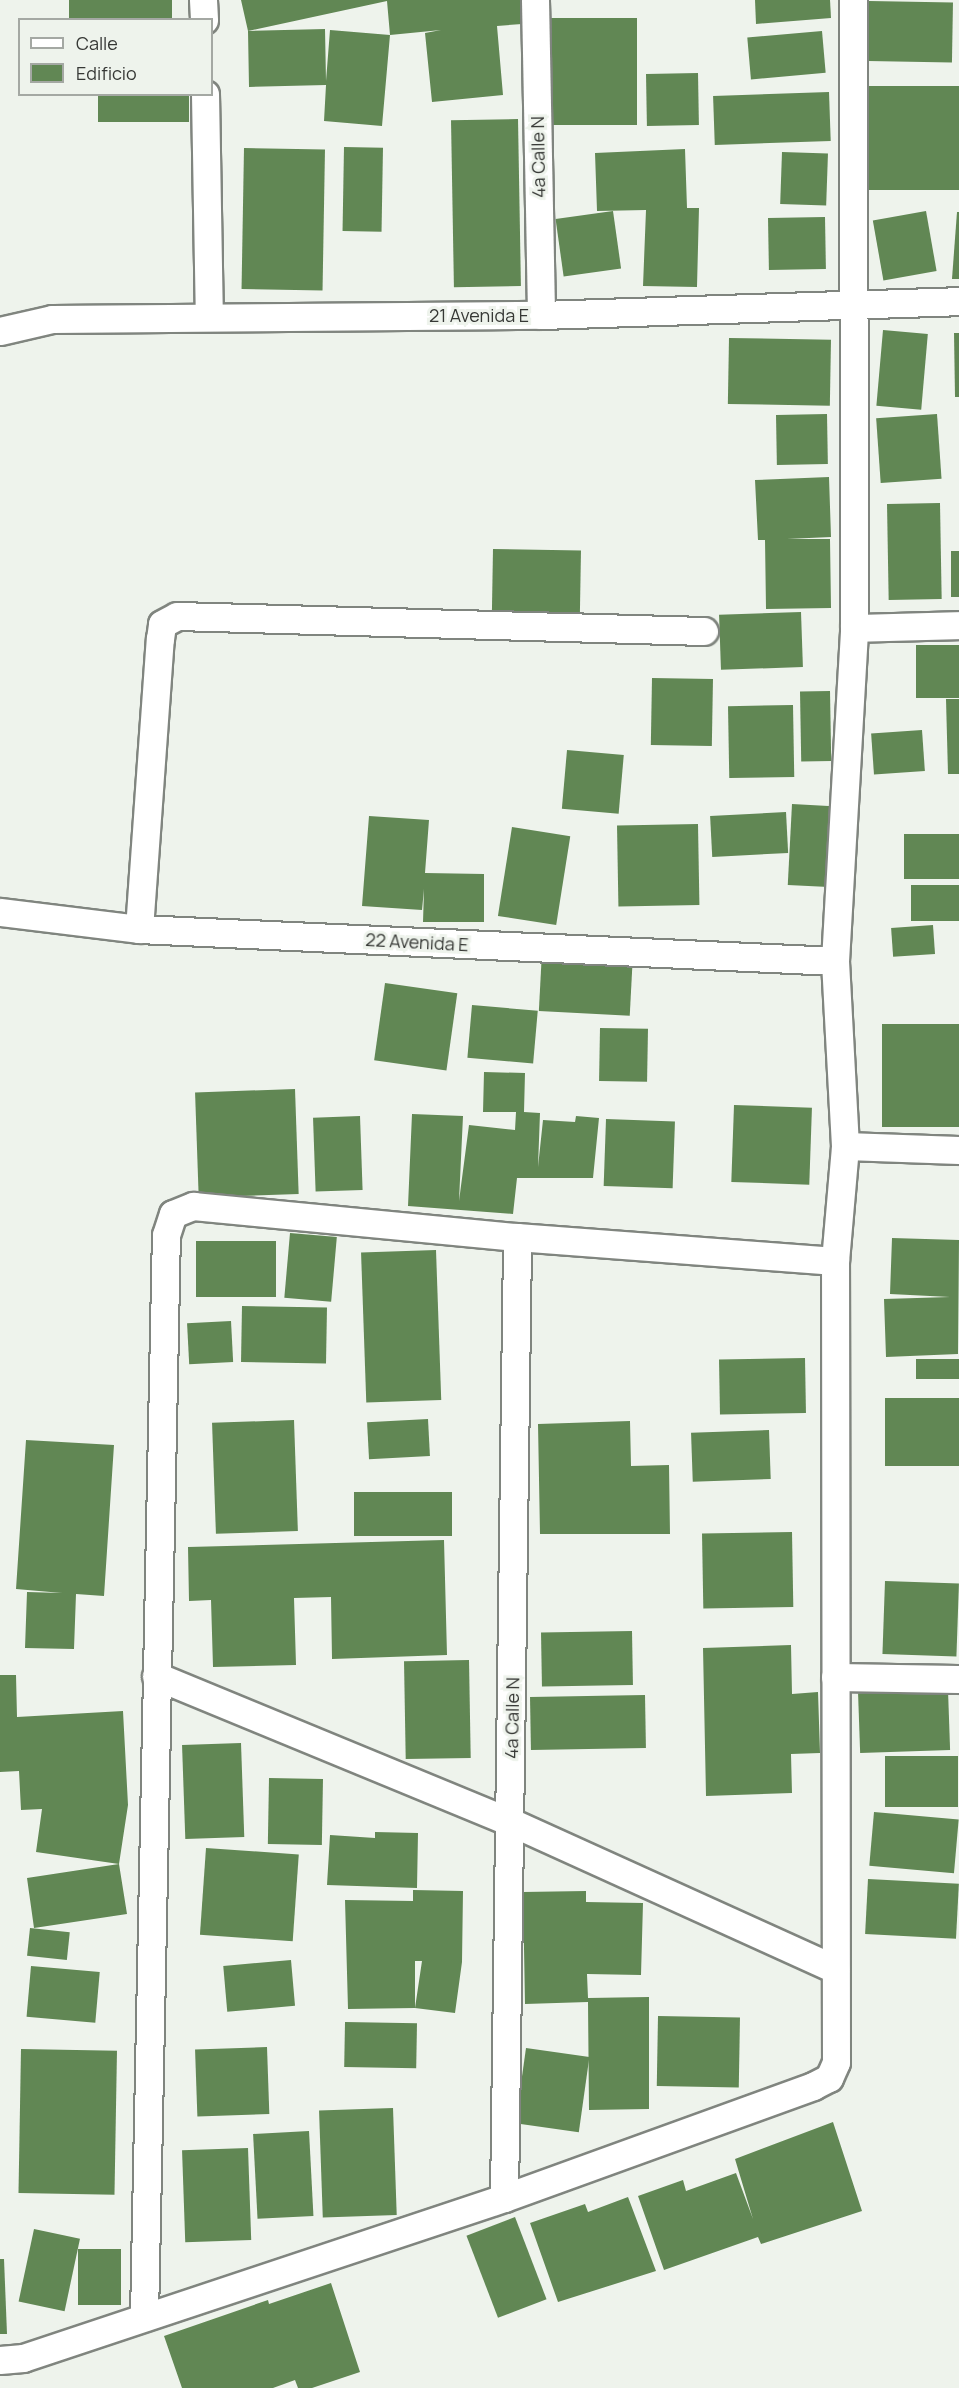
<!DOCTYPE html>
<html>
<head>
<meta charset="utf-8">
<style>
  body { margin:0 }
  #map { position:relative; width:959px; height:2388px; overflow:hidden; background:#eef3ec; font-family:Manrope,sans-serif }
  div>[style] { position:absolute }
  .building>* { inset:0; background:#618754; transform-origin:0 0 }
  .roads { filter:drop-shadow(2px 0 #80857f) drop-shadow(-2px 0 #80857f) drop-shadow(0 2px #80857f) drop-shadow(0 -2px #80857f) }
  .street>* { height:27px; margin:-13.5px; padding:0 13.5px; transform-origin:13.5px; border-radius:13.5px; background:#fff }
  span { translate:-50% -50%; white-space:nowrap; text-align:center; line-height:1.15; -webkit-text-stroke:6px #eef3ec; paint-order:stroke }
  .street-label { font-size:18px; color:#363835 }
  .legend { position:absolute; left:18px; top:18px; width:195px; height:78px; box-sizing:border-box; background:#eef3ec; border:2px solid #a4a8a3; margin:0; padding:8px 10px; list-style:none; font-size:18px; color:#363835 }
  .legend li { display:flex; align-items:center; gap:12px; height:30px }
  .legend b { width:30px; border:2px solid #a4a8a3 }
</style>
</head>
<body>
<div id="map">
  <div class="building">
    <i style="left:69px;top:0;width:103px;height:20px"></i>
    <i style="clip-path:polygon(241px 0,520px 0,522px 24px,497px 26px,503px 95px,432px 102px,425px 33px,441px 30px,390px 35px,387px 1px,248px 31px)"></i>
    <i style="clip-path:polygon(755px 0,830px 0,831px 18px,756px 24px)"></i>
    <i style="left:869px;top:1px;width:84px;height:60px;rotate:1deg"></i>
    <i style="left:637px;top:18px;width:107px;height:94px;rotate:90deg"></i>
    <i style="clip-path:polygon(325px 29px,326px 81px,330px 30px,390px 35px,382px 126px,324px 121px,326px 85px,249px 87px,248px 31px)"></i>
    <i style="left:822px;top:31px;width:42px;height:75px;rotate:85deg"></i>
    <i style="left:698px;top:73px;width:52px;height:52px;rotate:89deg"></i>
    <i style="left:959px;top:86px;width:104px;height:93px;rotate:90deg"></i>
    <i style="left:829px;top:92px;width:49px;height:116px;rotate:88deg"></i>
    <i style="left:98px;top:94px;width:91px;height:28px"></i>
    <i style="left:518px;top:119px;width:167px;height:67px;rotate:89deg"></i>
    <i style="left:344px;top:147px;width:39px;height:84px;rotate:1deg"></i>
    <i style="left:244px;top:148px;width:81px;height:141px;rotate:1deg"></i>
    <i style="clip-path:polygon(685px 149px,687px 208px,699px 208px,697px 287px,643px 286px,646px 210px,597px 211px,595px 153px)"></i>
    <i style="left:782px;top:152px;width:46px;height:52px;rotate:2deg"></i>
    <i style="left:613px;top:211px;width:58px;height:58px;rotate:82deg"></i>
    <i style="left:926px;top:211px;width:61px;height:54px;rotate:80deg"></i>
    <i style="clip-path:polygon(957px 212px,959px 212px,959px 279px,952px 279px)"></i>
    <i style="left:825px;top:217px;width:52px;height:57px;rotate:89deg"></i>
    <i style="left:883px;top:330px;width:45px;height:76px;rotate:5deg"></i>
    <i style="clip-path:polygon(954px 333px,959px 333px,959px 397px,955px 397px)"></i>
    <i style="left:729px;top:338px;width:102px;height:66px;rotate:1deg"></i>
    <i style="left:827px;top:414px;width:50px;height:51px;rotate:89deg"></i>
    <i style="left:937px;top:414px;width:65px;height:61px;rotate:86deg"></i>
    <i style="clip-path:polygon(829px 477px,831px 537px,787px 539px,830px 539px,831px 608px,766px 609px,765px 540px,758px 540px,755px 480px)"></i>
    <i style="left:940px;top:503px;width:96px;height:53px;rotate:89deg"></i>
    <i style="left:493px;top:549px;width:88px;height:68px;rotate:1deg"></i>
    <i style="left:951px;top:551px;width:8px;height:46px"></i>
    <i style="left:801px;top:612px;width:55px;height:82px;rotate:88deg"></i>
    <i style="left:916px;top:645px;width:43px;height:53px"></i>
    <i style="left:652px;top:678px;width:61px;height:67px;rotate:1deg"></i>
    <i style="left:830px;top:691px;width:70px;height:30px;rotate:89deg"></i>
    <i style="clip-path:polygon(946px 699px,959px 699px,959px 774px,948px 774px)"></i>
    <i style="left:793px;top:705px;width:72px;height:65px;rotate:89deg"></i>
    <i style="left:922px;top:730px;width:41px;height:51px;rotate:86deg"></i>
    <i style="left:567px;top:750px;width:57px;height:59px;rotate:5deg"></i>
    <i style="left:792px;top:804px;width:41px;height:81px;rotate:3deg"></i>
    <i style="left:786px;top:812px;width:41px;height:76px;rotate:87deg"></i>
    <i style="clip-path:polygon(369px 816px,429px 820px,425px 873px,484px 874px,484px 922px,423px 922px,424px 889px,422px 910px,362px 906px)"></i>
    <i style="left:698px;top:824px;width:81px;height:81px;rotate:89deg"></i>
    <i style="left:512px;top:827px;width:59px;height:90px;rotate:9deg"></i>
    <i style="left:959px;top:834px;width:45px;height:55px;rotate:90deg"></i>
    <i style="left:959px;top:885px;width:36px;height:48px;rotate:90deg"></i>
    <i style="left:933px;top:925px;width:29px;height:42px;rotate:86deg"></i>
    <i style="left:542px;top:951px;width:91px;height:60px;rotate:3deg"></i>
    <i style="left:385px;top:983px;width:73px;height:78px;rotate:8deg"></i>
    <i style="left:472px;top:1005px;width:66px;height:53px;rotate:5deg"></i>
    <i style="left:959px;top:1024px;width:103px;height:77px;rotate:90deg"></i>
    <i style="left:600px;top:1028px;width:48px;height:53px;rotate:1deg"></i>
    <i style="clip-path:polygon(484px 1072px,525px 1073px,524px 1112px,540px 1113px,538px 1167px,543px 1120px,575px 1122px,576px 1116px,599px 1118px,593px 1178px,517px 1178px,513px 1214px,408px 1206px,412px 1114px,463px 1116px,459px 1201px,469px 1125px,515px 1130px,516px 1112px,483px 1112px)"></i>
    <i style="left:295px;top:1089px;width:105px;height:100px;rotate:88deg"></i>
    <i style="left:734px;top:1105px;width:78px;height:77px;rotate:2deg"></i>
    <i style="left:360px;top:1116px;width:74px;height:47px;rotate:88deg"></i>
    <i style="left:606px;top:1119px;width:69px;height:67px;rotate:2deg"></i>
    <i style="left:290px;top:1233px;width:47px;height:65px;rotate:5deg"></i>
    <i style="clip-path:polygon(892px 1238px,959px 1240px,958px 1354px,886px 1357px,884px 1299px,950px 1297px,890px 1294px)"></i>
    <i style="left:276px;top:1241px;width:56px;height:80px;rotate:90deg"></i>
    <i style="left:436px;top:1250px;width:150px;height:75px;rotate:88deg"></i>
    <i style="left:242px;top:1306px;width:85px;height:56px;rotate:1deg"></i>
    <i style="left:231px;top:1321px;width:41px;height:44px;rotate:87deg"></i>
    <i style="left:805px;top:1358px;width:55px;height:86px;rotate:89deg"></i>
    <i style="left:959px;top:1359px;width:20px;height:43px;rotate:90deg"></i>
    <i style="left:959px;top:1398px;width:68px;height:74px;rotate:90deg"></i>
    <i style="left:428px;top:1419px;width:37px;height:61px;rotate:87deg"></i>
    <i style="left:294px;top:1420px;width:111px;height:82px;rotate:88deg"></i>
    <i style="clip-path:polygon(630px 1421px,631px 1466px,669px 1465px,670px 1534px,540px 1534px,538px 1424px)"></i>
    <i style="left:769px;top:1430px;width:49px;height:78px;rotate:88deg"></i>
    <i style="clip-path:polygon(26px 1440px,114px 1445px,104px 1596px,76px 1594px,74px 1649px,25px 1648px,27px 1592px,62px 1593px,16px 1589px)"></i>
    <i style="left:354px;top:1492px;width:98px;height:44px"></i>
    <i style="left:792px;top:1532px;width:75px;height:90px;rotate:89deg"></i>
    <i style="clip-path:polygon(444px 1540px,447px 1655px,332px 1659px,331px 1597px,294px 1598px,296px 1665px,213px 1667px,211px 1600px,189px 1601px,188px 1547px)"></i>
    <i style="left:885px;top:1581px;width:74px;height:73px;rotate:2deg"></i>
    <i style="left:632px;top:1631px;width:54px;height:91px;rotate:89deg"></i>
    <i style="clip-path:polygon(791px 1645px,792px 1694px,818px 1692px,820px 1753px,791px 1754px,792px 1793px,706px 1796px,703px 1648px)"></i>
    <i style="left:469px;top:1660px;width:98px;height:65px;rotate:89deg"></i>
    <i style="clip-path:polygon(0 1675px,16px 1675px,17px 1717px,123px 1711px,128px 1805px,119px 1864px,127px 1914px,34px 1928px,27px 1878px,119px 1864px,36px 1852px,42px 1809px,21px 1810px,19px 1771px,0 1772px)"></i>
    <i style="left:948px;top:1690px;width:60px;height:90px;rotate:88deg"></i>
    <i style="left:645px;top:1695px;width:53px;height:115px;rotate:89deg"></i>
    <i style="left:241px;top:1743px;width:94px;height:59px;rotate:88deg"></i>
    <i style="left:885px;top:1756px;width:73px;height:51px"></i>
    <i style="left:269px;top:1778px;width:54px;height:66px;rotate:1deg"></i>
    <i style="left:874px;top:1812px;width:85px;height:54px;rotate:5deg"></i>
    <i style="clip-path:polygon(375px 1832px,418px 1833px,417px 1888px,327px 1885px,330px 1835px,375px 1838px)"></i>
    <i style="left:206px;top:1848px;width:93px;height:87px;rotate:4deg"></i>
    <i style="left:868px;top:1879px;width:91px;height:55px;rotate:3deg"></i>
    <i style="clip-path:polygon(413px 1890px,463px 1891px,462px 1962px,455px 2013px,415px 2008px,422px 1961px,415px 1961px,415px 2008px,348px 2009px,345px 1900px,413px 1901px)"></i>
    <i style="clip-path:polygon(586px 1891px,586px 1902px,643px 1903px,641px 1975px,587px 1974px,588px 1998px,649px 1997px,649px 2109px,589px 2110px,588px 2002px,525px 2004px,523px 1892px)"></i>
    <i style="left:30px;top:1928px;width:40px;height:28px;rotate:6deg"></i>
    <i style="left:291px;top:1960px;width:46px;height:68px;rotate:85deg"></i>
    <i style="left:31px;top:1966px;width:69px;height:51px;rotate:5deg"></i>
    <i style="left:658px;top:2016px;width:82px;height:70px;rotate:1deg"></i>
    <i style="left:345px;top:2022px;width:72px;height:45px;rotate:1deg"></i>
    <i style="left:267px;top:2047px;width:67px;height:72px;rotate:88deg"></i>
    <i style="left:526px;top:2048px;width:64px;height:76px;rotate:8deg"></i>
    <i style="left:21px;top:2049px;width:96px;height:144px;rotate:1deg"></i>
    <i style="left:393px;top:2108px;width:107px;height:74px;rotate:88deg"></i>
    <i style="clip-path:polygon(833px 2122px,862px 2211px,761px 2244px,758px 2237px,664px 2270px,638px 2196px,683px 2180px,686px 2191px,736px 2173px,753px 2219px,735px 2159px)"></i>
    <i style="left:309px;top:2131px;width:85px;height:56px;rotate:87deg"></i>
    <i style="left:248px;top:2148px;width:92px;height:66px;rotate:88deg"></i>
    <i style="clip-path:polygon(628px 2197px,656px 2271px,558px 2302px,530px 2223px,585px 2204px,588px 2212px)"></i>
    <i style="left:515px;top:2217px;width:88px;height:52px;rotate:69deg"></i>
    <i style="left:34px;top:2229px;width:47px;height:74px;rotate:12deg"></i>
    <i style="left:78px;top:2249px;width:43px;height:56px"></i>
    <i style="clip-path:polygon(0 2259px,4px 2259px,7px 2334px,0 2334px)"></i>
    <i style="clip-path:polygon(331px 2283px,360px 2372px,312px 2388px,298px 2388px,295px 2380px,273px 2388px,182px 2388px,164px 2336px,268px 2300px,269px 2304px)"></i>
  </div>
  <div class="roads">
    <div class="street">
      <i style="left:203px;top:0;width:20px;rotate:87deg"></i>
      <i style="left:535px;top:0;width:315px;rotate:88.9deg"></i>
      <i style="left:205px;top:94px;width:221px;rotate:89deg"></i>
      <i style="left:0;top:331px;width:53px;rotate:-13deg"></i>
      <i style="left:52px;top:319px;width:489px;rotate:-0.5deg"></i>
      <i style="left:541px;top:315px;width:418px;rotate:-1.9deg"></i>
      <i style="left:854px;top:628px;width:105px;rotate:-1.6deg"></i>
      <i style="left:0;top:912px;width:140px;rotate:7deg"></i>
      <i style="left:139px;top:929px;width:697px;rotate:2.63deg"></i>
      <i style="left:139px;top:929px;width:291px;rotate:-85.9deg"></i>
      <i style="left:160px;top:639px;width:15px;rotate:-82deg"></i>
      <i style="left:162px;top:624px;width:17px;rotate:-28deg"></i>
      <i style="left:177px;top:616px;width:527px;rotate:1.63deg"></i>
      <i style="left:845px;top:1146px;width:114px;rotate:2deg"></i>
      <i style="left:156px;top:1676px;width:384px;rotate:22.4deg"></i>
      <i style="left:511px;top:1822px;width:356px;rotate:24.4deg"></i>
      <i style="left:835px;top:1677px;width:124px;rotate:0.9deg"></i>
      <i style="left:504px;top:2198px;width:961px;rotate:-89.22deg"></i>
      <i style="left:144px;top:2317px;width:1082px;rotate:-88.84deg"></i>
      <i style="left:166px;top:1235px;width:22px;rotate:-72deg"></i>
      <i style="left:173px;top:1214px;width:22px;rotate:-22deg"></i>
      <i style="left:193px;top:1206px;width:325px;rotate:5.5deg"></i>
      <i style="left:517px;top:1237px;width:319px;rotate:4.3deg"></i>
      <i style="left:0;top:2360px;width:23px;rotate:-5deg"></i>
      <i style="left:23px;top:2358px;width:507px;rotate:-18.4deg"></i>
      <i style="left:504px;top:2198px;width:329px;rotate:-19.9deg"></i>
      <i style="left:813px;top:2086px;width:18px;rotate:-27deg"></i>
      <i style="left:829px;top:2078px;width:17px;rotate:-66deg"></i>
      <i style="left:836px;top:2062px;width:801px;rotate:-90.07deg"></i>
      <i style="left:835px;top:1261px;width:115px;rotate:-85deg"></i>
      <i style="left:845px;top:1146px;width:185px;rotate:-93.1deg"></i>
      <i style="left:835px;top:961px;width:334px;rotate:-86.7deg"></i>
      <i style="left:854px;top:628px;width:628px;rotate:-90.09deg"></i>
    </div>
  </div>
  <div class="street-label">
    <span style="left:538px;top:157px;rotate:-91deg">4a Calle N</span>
    <span style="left:479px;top:315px">21 Avenida E</span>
    <span style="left:417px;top:942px;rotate:3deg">22 Avenida E</span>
    <span style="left:512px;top:1718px;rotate:-89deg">4a Calle N</span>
  </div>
  <ul class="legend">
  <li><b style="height:8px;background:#fff"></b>Calle</li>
  <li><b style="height:16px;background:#618754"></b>Edificio</li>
  </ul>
</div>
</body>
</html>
